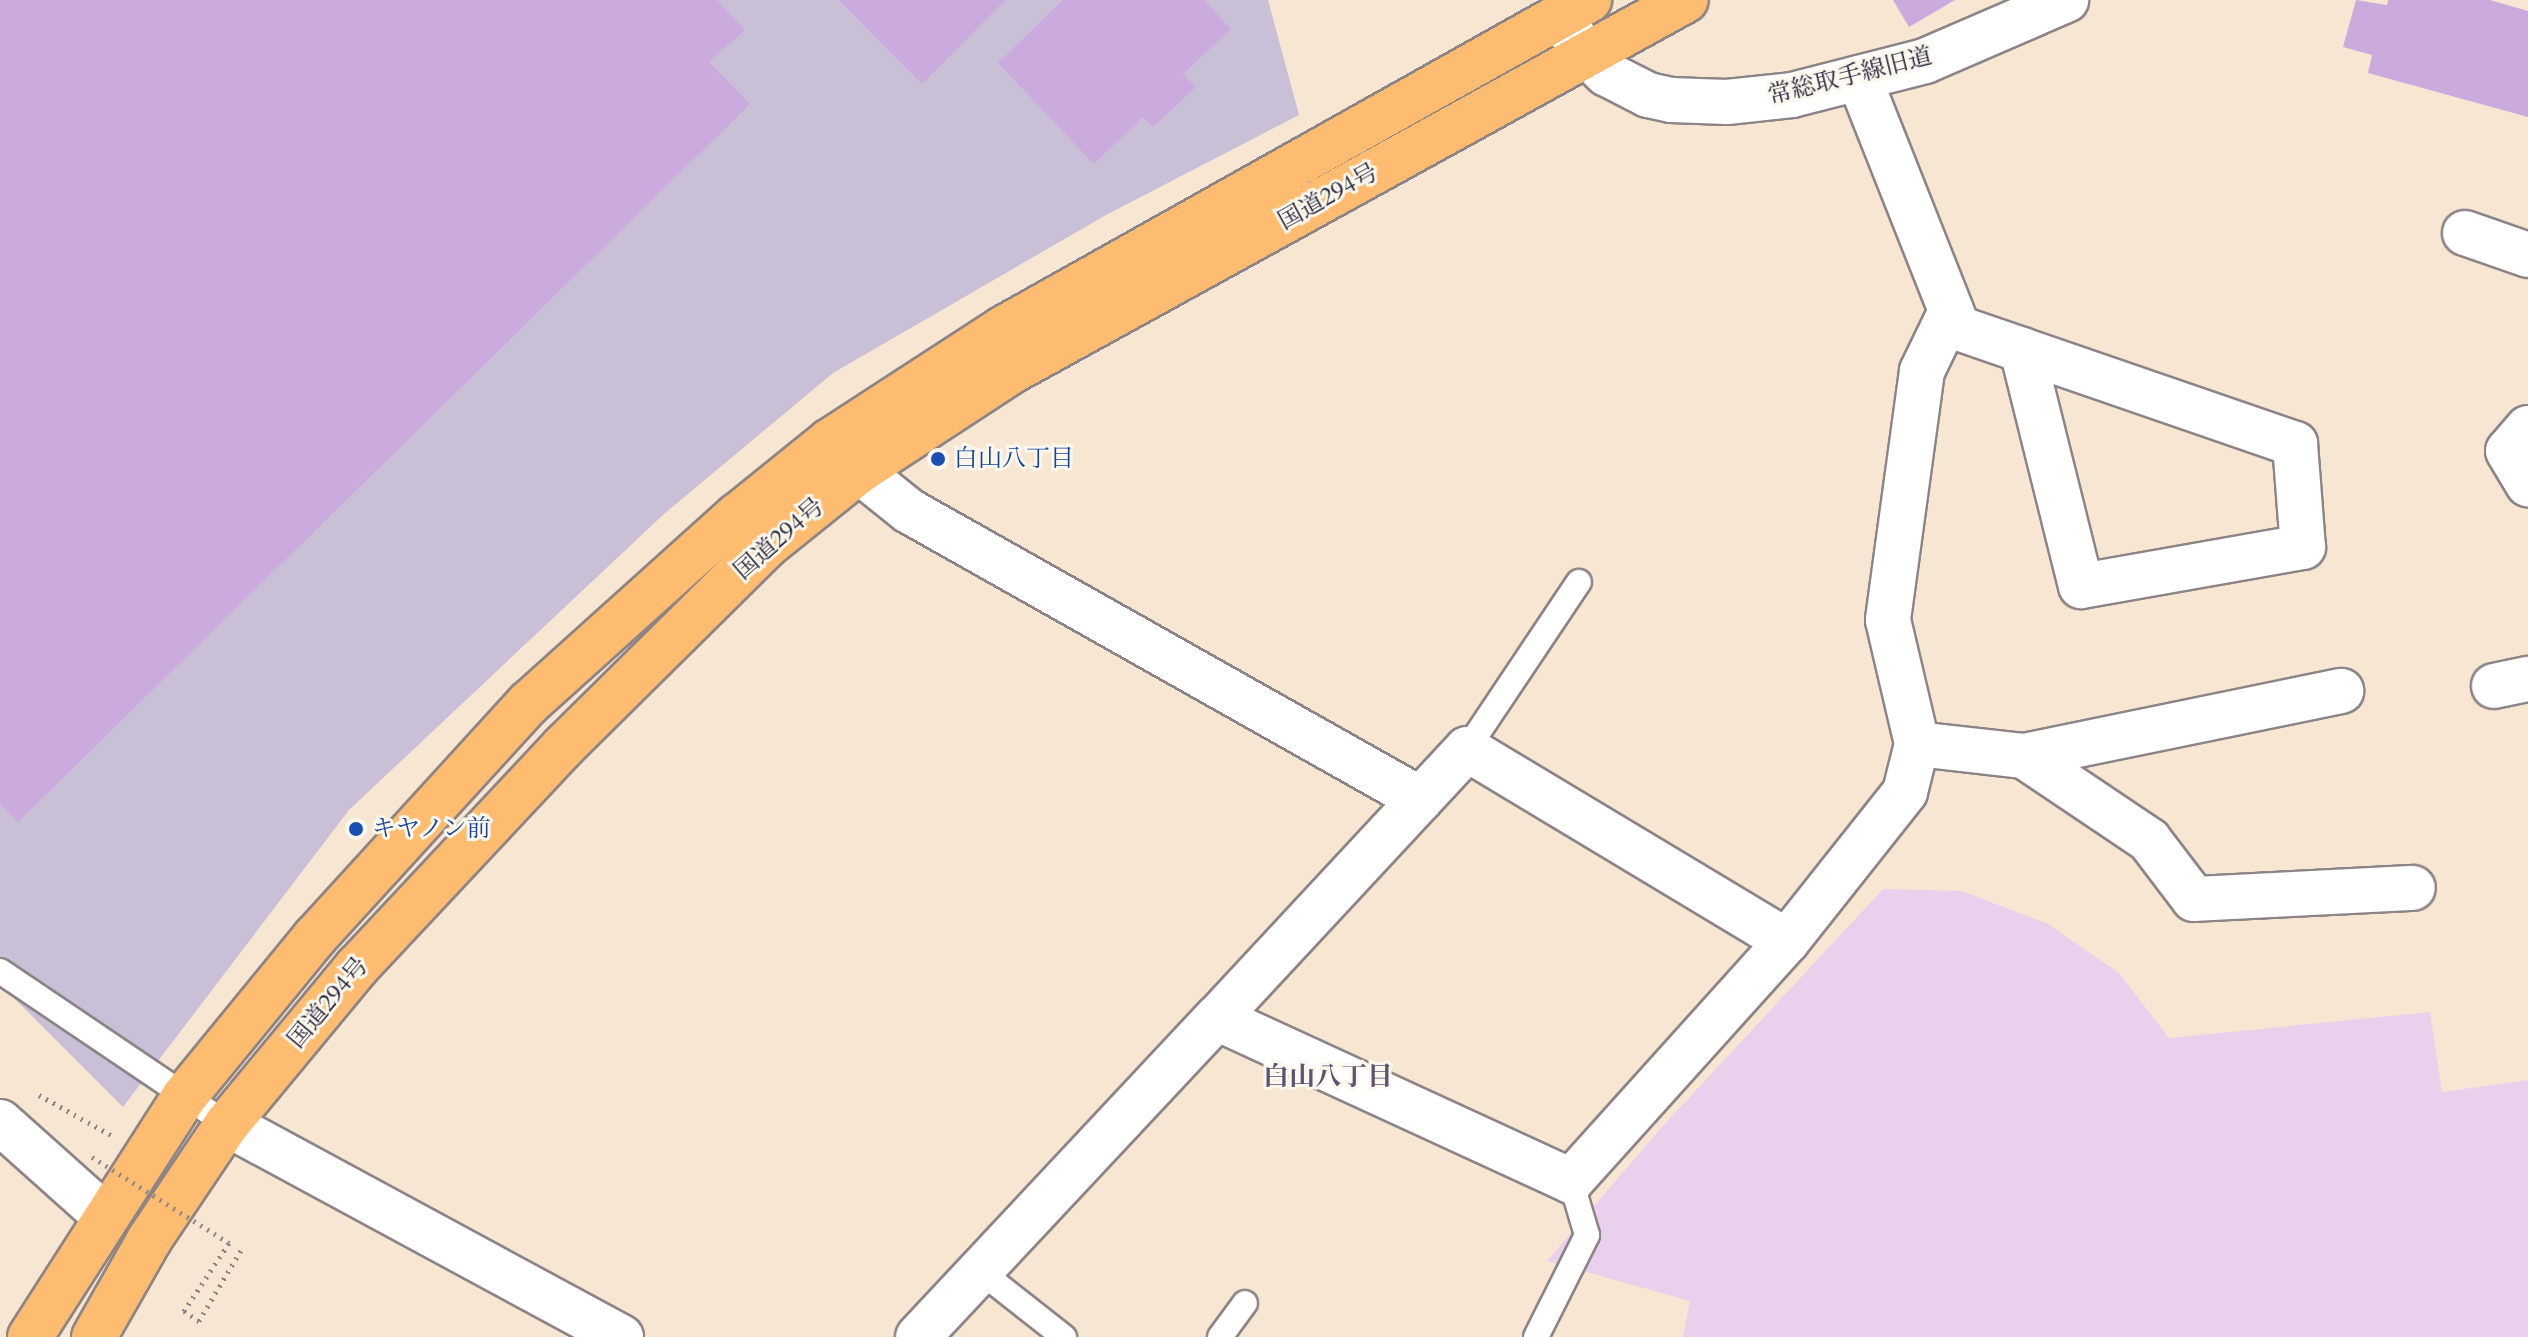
<!DOCTYPE html>
<html>
<head>
<meta charset="utf-8">
<style>
  body { margin:0 }
  #map { position:relative; width:2528px; height:1337px; overflow:hidden; background:#f7e7d2; font-family:Cardo,"Noto Serif JP",serif }
  div>[style] { position:absolute }
  .built>* { inset:0; background:#e9d1ed }
  .industrial>* { inset:0; background:#c9bfd7 }
  .building>* { inset:0; background:#cbaade }
  .path>* { height:5px; margin-top:-2.5px; transform-origin:0; background:repeating-linear-gradient(90deg,#8c8486 0 2px,transparent 0 8px) }
  .roads { filter:drop-shadow(2px 0 #8c8486) drop-shadow(-2px 0 #8c8486) drop-shadow(0 2px #8c8486) drop-shadow(0 -2px #8c8486) }
  .service>* { height:24px; margin:-12px; padding:0 12px; transform-origin:12px; border-radius:12px; background:#fff }
  .minor>* { height:44px; margin:-22px; padding:0 22px; transform-origin:22px; border-radius:22px; background:#fff }
  .trunk>* { height:44px; margin:-22px; padding:0 22px; transform-origin:22px; border-radius:22px; background:#febc70 }
  .path-bridge>* { height:5px; margin-top:-2.5px; transform-origin:0; background:repeating-linear-gradient(90deg,#8c8486 0 2px,transparent 0 8px) }
  .dots>* { width:22px; height:22px; translate:-50% -50%; box-sizing:border-box; border:4px solid #fbf7ec; border-radius:50% }
  span { translate:-50% -50%; white-space:nowrap; text-align:center; line-height:1.15; -webkit-text-stroke:6px #fbf7ec; paint-order:stroke }
  .street-label { font-size:24px; color:#22223b }
  .transit-label { font-size:24px; color:#164399 }
  .left { translate:0 -50%; text-align:left }
  .neighbourhood-label { font-size:26px; color:#5d5274; font-weight:700 }
</style>
</head>
<body>
<div id="map">
  <div class="built">
    <i style="clip-path:polygon(1883px 889px,1962px 891px,2048px 924px,2119px 973px,2169px 1038px,2430px 1012px,2442px 1092px,2528px 1080px,2528px 1337px,1683px 1337px,1690px 1301px,1547px 1261px,1660px 1129px)"></i>
  </div>
  <div class="industrial">
    <i style="clip-path:polygon(0 0,1268px 0,1299px 115px,1106px 215px,833px 373px,664px 514px,349px 810px,123px 1107px,0 984px)"></i>
  </div>
  <div class="building">
    <i style="clip-path:polygon(0 0,717px 0,745px 30px,709px 62px,750px 104px,18px 822px,0 804px)"></i>
    <i style="clip-path:polygon(839px 0,1005px 0,922px 84px)"></i>
    <i style="clip-path:polygon(1063px 0,1204px 0,1231px 29px,1183px 74px,1196px 87px,1153px 127px,1143px 117px,1094px 164px,998px 63px)"></i>
    <i style="clip-path:polygon(1893px 0,1955px 0,1909px 27px)"></i>
    <i style="clip-path:polygon(2356px 0,2387px 5px,2388px 0,2490px 0,2528px 11px,2528px 117px,2368px 73px,2372px 55px,2343px 47px)"></i>
  </div>
  <div class="path">
    <i style="left:39px;top:1095px;width:82px;rotate:29.1deg"></i>
    <i style="left:229px;top:1243px;width:82px;rotate:123.5deg"></i>
    <i style="left:184px;top:1311px;width:18px;rotate:34deg"></i>
    <i style="left:199px;top:1321px;width:82px;rotate:-59.4deg"></i>
  </div>
  <div class="roads">
    <div class="service">
      <i style="left:1467px;top:749px;width:201px;rotate:-56.2deg"></i>
      <i style="left:0;top:971px;width:274px;rotate:34deg"></i>
      <i style="left:980px;top:1271px;width:107px;rotate:38.2deg"></i>
      <i style="left:1220px;top:1337px;width:42px;rotate:-53.7deg"></i>
      <i style="left:1536px;top:1337px;width:114px;rotate:-63.4deg"></i>
      <i style="left:1587px;top:1235px;width:56px;rotate:-106.5deg"></i>
    </div>
    <div class="minor">
      <i style="left:1566px;top:26px;width:34px;rotate:54deg"></i>
      <i style="left:1586px;top:54px;width:29px;rotate:44deg"></i>
      <i style="left:1607px;top:74px;width:46px;rotate:27.1deg"></i>
      <i style="left:1648px;top:95px;width:24px;rotate:12deg"></i>
      <i style="left:1671px;top:100px;width:56px;rotate:2deg"></i>
      <i style="left:1727px;top:102px;width:65px;rotate:-6.1deg"></i>
      <i style="left:1792px;top:95px;width:137px;rotate:-14.3deg"></i>
      <i style="left:1925px;top:61px;width:154px;rotate:-23.4deg"></i>
      <i style="left:1859px;top:78px;width:269px;rotate:68.4deg"></i>
      <i style="left:1958px;top:328px;width:68px;rotate:19deg"></i>
      <i style="left:2022px;top:350px;width:289px;rotate:19deg"></i>
      <i style="left:2295px;top:444px;width:103px;rotate:85.6deg"></i>
      <i style="left:2303px;top:547px;width:225px;rotate:170deg"></i>
      <i style="left:2081px;top:586px;width:243px;rotate:-104deg"></i>
      <i style="left:2465px;top:233px;width:67px;rotate:19.2deg"></i>
      <i style="left:1951px;top:311px;width:67px;rotate:115.8deg"></i>
      <i style="left:1922px;top:371px;width:251px;rotate:97.8deg"></i>
      <i style="left:1888px;top:620px;width:127px;rotate:76.8deg"></i>
      <i style="left:1917px;top:744px;width:108px;rotate:6.4deg"></i>
      <i style="left:2024px;top:756px;width:324px;rotate:-11.6deg"></i>
      <i style="left:2528px;top:428px;width:30px;rotate:131deg"></i>
      <i style="left:2508px;top:451px;width:39px;rotate:59deg"></i>
      <i style="left:859px;top:471px;width:64px;rotate:38.7deg"></i>
      <i style="left:909px;top:511px;width:587px;rotate:29.41deg"></i>
      <i style="left:2494px;top:686px;width:35px;rotate:-12deg"></i>
      <i style="left:2024px;top:756px;width:151px;rotate:33.9deg"></i>
      <i style="left:2149px;top:840px;width:74px;rotate:52.7deg"></i>
      <i style="left:2194px;top:899px;width:219px;rotate:-2.9deg"></i>
      <i style="left:1787px;top:941px;width:323px;rotate:132deg"></i>
      <i style="left:1571px;top:1181px;width:390px;rotate:-155.3deg"></i>
      <i style="left:1217px;top:1018px;width:367px;rotate:-47.1deg"></i>
      <i style="left:1467px;top:749px;width:373px;rotate:31deg"></i>
      <i style="left:1787px;top:941px;width:190px;rotate:-51.6deg"></i>
      <i style="left:1905px;top:792px;width:49px;rotate:-76deg"></i>
      <i style="left:0;top:1122px;width:141px;rotate:41.8deg"></i>
      <i style="left:227px;top:1124px;width:448px;rotate:28.4deg"></i>
      <i style="left:918px;top:1337px;width:437px;rotate:-46.9deg"></i>
    </div>
    <div class="trunk">
      <i style="left:30px;top:1337px;width:285px;rotate:-57.3deg"></i>
      <i style="left:184px;top:1097px;width:207px;rotate:-50.7deg"></i>
      <i style="left:315px;top:937px;width:317px;rotate:-47.6deg"></i>
      <i style="left:529px;top:703px;width:280px;rotate:-42deg"></i>
      <i style="left:737px;top:516px;width:119px;rotate:-38.9deg"></i>
      <i style="left:830px;top:441px;width:207px;rotate:-33deg"></i>
      <i style="left:1004px;top:328px;width:671px;rotate:-29.28deg"></i>
      <i style="left:94px;top:1337px;width:112px;rotate:-60.4deg"></i>
      <i style="left:149px;top:1240px;width:140px;rotate:-56.1deg"></i>
      <i style="left:227px;top:1124px;width:204px;rotate:-50.4deg"></i>
      <i style="left:357px;top:967px;width:301px;rotate:-46.9deg"></i>
      <i style="left:563px;top:747px;width:287px;rotate:-44.7deg"></i>
      <i style="left:767px;top:545px;width:118px;rotate:-38.8deg"></i>
      <i style="left:859px;top:471px;width:183px;rotate:-33.2deg"></i>
      <i style="left:1012px;top:371px;width:769px;rotate:-28.83deg"></i>
    </div>
  </div>
  <div class="path-bridge">
    <i style="left:92px;top:1157px;width:162px;rotate:32.1deg"></i>
  </div>
  <div class="dots">
    <i style="left:938px;top:459px;background:#1a4fb4"></i>
    <i style="left:356px;top:829px;background:#1a4fb4"></i>
  </div>
  <div class="street-label">
    <span style="left:1850px;top:76px;rotate:-14deg">常総取手線旧道</span>
    <span style="left:1328px;top:197px;rotate:-29deg">国道294号</span>
    <span style="left:779px;top:539px;rotate:-41deg">国道294号</span>
    <span style="left:328px;top:1003px;rotate:-50deg">国道294号</span>
  </div>
  <div class="transit-label">
    <span class="left" style="left:954px;top:459px">白山八丁目</span>
    <span class="left" style="left:372px;top:829px">キヤノン前</span>
  </div>
  <div class="neighbourhood-label">
    <span style="left:1328px;top:1077px">白山八丁目</span>
  </div>
</div>
</body>
</html>
